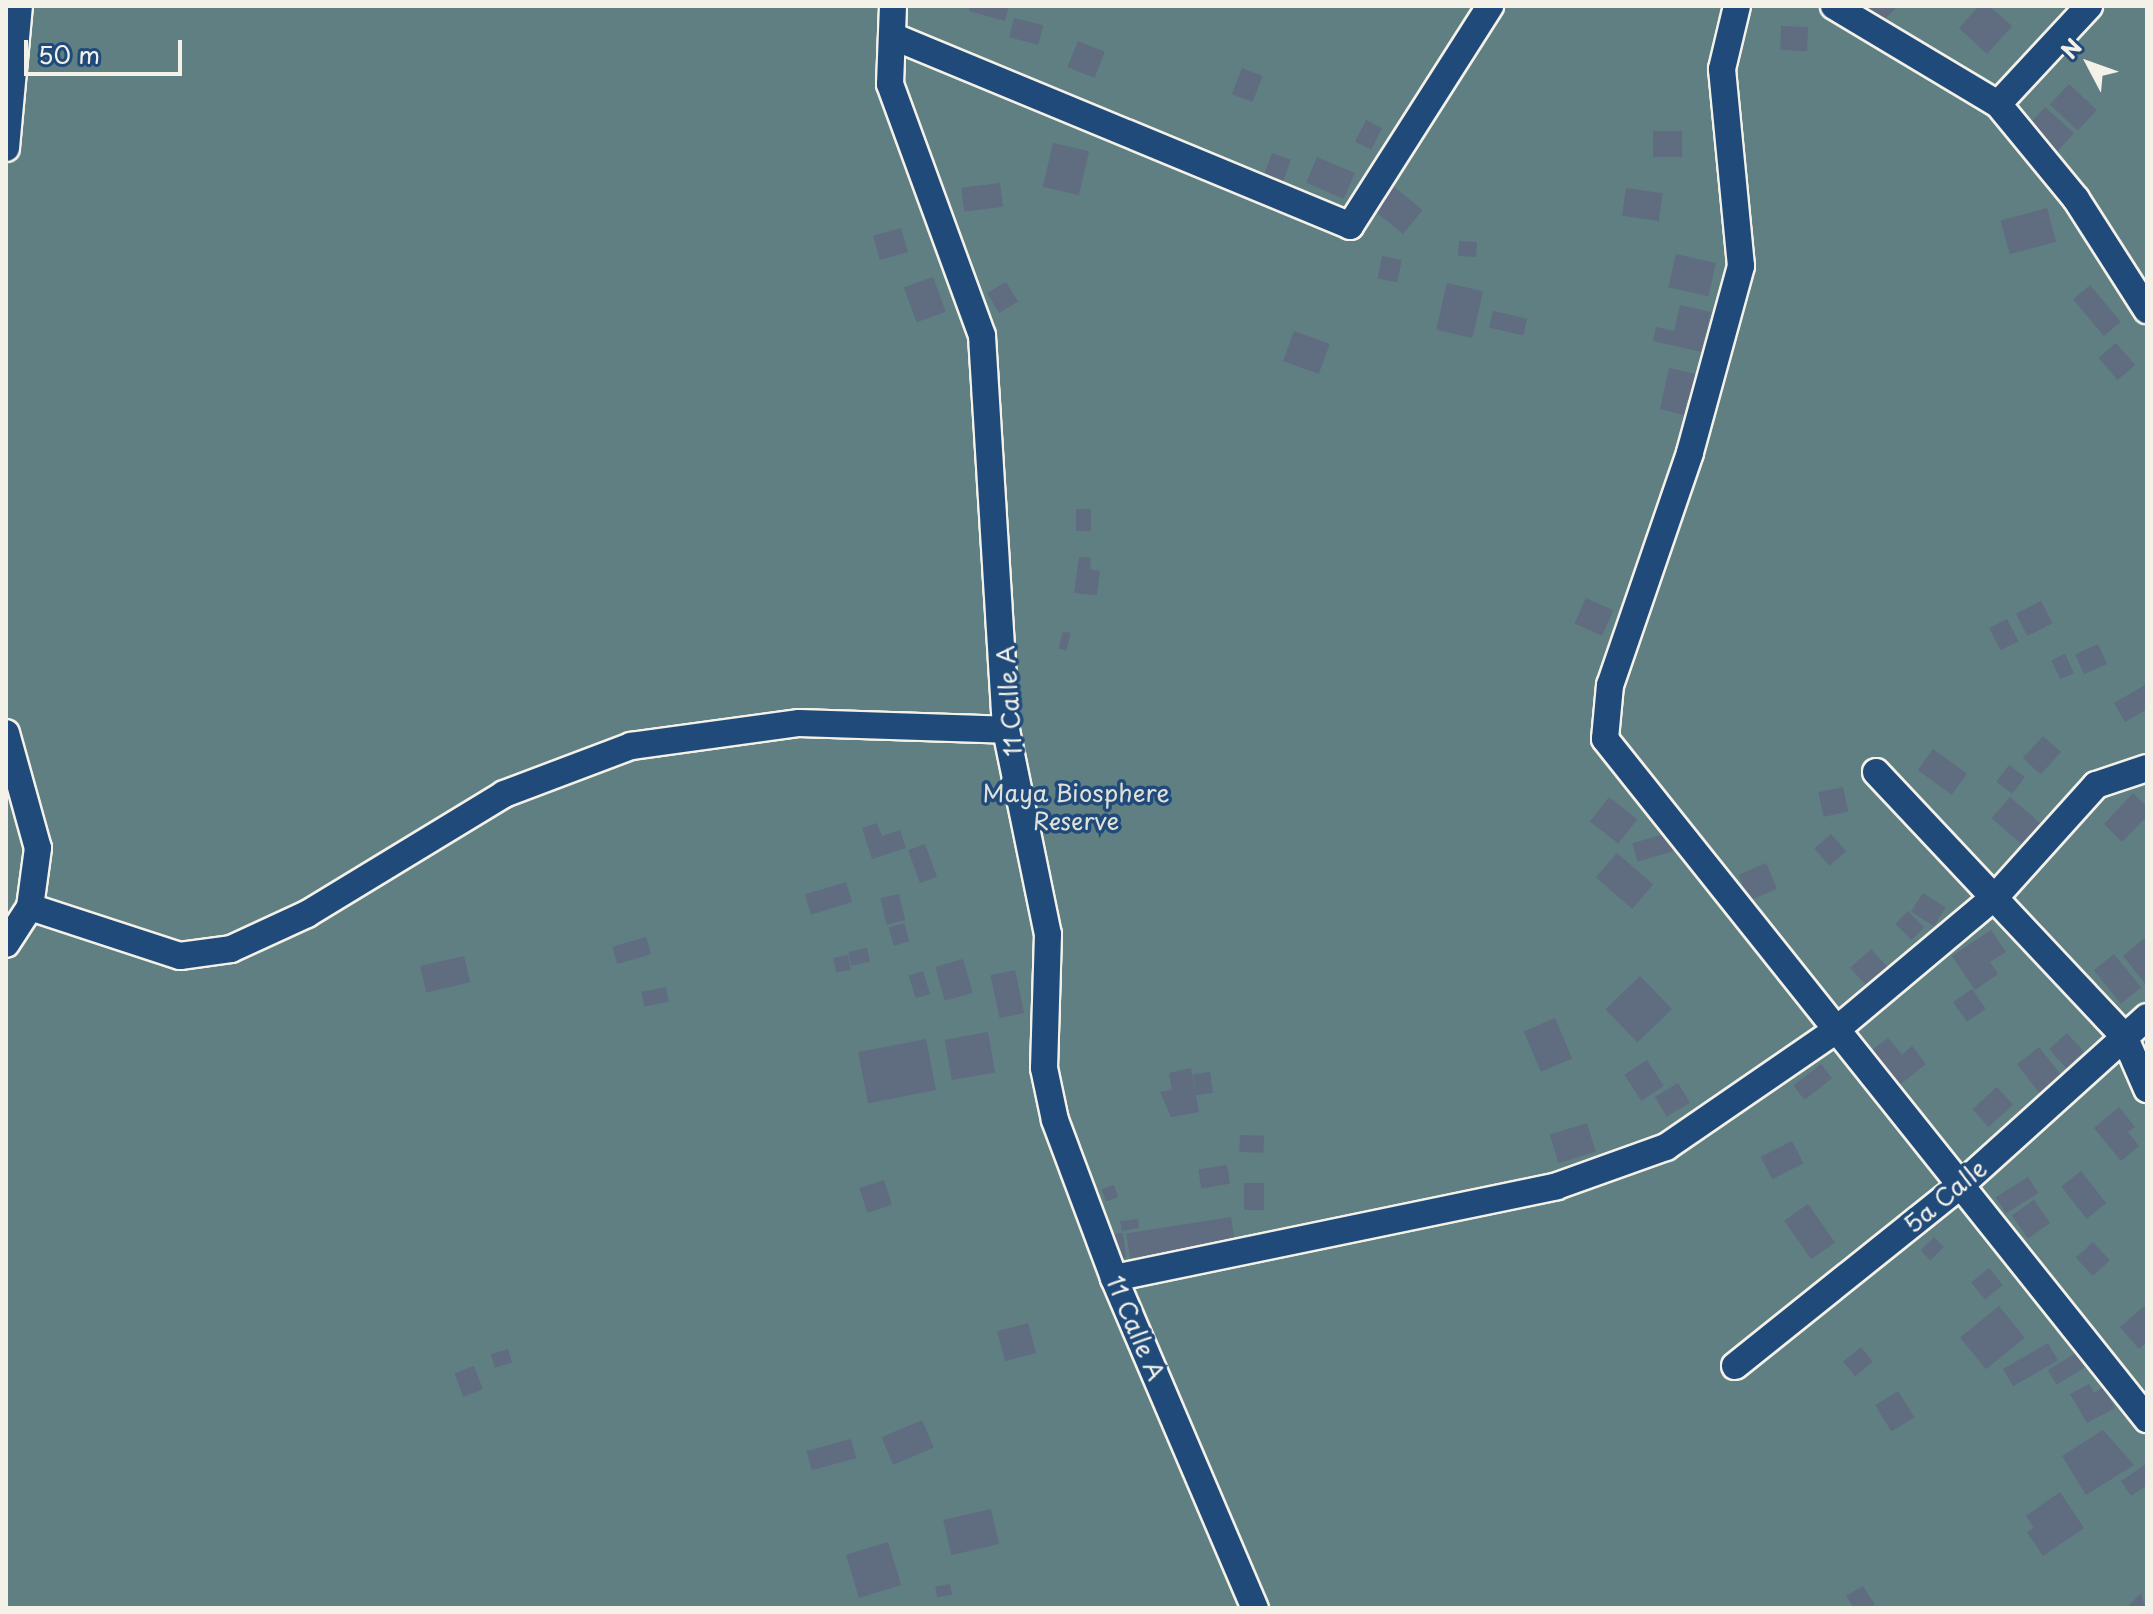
<!DOCTYPE html>
<html>
<head>
<meta charset="utf-8">
<style>
  body { margin:0 }
  #map { position:relative; width:2153px; height:1614px; overflow:hidden; background:#1f4a7a; font-family:"Playpen Sans",sans-serif }
  div>[style] { position:absolute }
  .green>* { inset:0; background:#5f7f83; transform-origin:0 0 }
  .building>* { inset:0; background:#606c80; transform-origin:0 0 }
  .roads { filter:drop-shadow(2px 0 #f4f1e8) drop-shadow(-2px 0 #f4f1e8) drop-shadow(0 2px #f4f1e8) drop-shadow(0 -2px #f4f1e8) }
  .minor>* { height:26px; margin:-13px; padding:0 13px; transform-origin:13px; border-radius:13px; background:#1f4a7a }
  span { translate:-50% -50%; white-space:nowrap; text-align:center; line-height:1.15; -webkit-text-stroke:7px #1f4a7a; paint-order:stroke }
  .street-label { font-size:24px; color:#f4f1e8 }
  .park-label { font-size:24px; color:#dee0d9 }
  .frame { position:absolute; inset:0; border:8px solid #f4f1e8; pointer-events:none }
  .north { position:absolute; left:2049px; top:24px; width:80px; height:80px; -webkit-text-stroke:6px #1f4a7a; paint-order:stroke; rotate:311deg; font-size:22px; font-weight:700; line-height:32px; text-align:center; color:#f4f1e8 }
  .north::after { content:''; display:block; margin:auto; width:28px; height:36px; background:#f4f1e8; clip-path:polygon(50% 0,100% 100%,50% 72%,0 100%) }
  .scale { position:absolute; left:24px; top:40px; width:158px; height:36px; box-sizing:border-box; border:4px solid #f4f1e8; border-top:0; padding-left:10px; font-size:24px; line-height:28px; white-space:nowrap; color:#f4f1e8; -webkit-text-stroke:6px #1f4a7a; paint-order:stroke }
</style>
</head>
<body>
<div id="map">
  <div class="green">
    <i style="left:6px;top:6px;width:2141px;height:1602px"></i>
  </div>
  <div class="building">
    <i style="clip-path:polygon(970px 6px,1009px 6px,1005px 21px,969px 11px)"></i>
    <i style="clip-path:polygon(1855px 6px,1898px 6px,1876px 28px)"></i>
    <i style="clip-path:polygon(1979px 6px,1989px 6px,2012px 26px,1987px 54px,1959px 28px)"></i>
    <i style="left:1014px;top:18px;width:30px;height:20px;rotate:14deg"></i>
    <i style="left:1781px;top:26px;width:27px;height:24px;rotate:2deg"></i>
    <i style="left:1078px;top:41px;width:29px;height:28px;rotate:22deg"></i>
    <i style="left:1242px;top:68px;width:22px;height:28px;rotate:21deg"></i>
    <i style="left:2069px;top:84px;width:38px;height:28px;rotate:43deg"></i>
    <i style="left:2045px;top:107px;width:39px;height:33px;rotate:42deg"></i>
    <i style="left:1366px;top:120px;width:18px;height:24px;rotate:27deg"></i>
    <i style="left:1653px;top:131px;width:29px;height:26px"></i>
    <i style="left:1053px;top:143px;width:37px;height:45px;rotate:13deg"></i>
    <i style="left:1272px;top:153px;width:20px;height:28px;rotate:20deg"></i>
    <i style="left:1317px;top:157px;width:41px;height:28px;rotate:23deg"></i>
    <i style="left:1000px;top:183px;width:24px;height:39px;rotate:83deg"></i>
    <i style="left:1393px;top:186px;width:38px;height:31px;rotate:39deg"></i>
    <i style="left:1626px;top:188px;width:37px;height:28px;rotate:8deg"></i>
    <i style="left:2047px;top:208px;width:35px;height:48px;rotate:75deg"></i>
    <i style="left:901px;top:228px;width:25px;height:29px;rotate:74deg"></i>
    <i style="left:1459px;top:241px;width:18px;height:15px;rotate:3deg"></i>
    <i style="left:1676px;top:254px;width:41px;height:34px;rotate:13deg"></i>
    <i style="left:1382px;top:256px;width:20px;height:23px;rotate:11deg"></i>
    <i style="left:933px;top:277px;width:37px;height:31px;rotate:70deg"></i>
    <i style="left:1006px;top:282px;width:23px;height:22px;rotate:59deg"></i>
    <i style="left:1447px;top:283px;width:37px;height:48px;rotate:13deg"></i>
    <i style="left:2090px;top:285px;width:48px;height:22px;rotate:50deg"></i>
    <i style="clip-path:polygon(1680px 305px,1711px 312px,1701px 352px,1653px 341px,1656px 327px,1674px 331px)"></i>
    <i style="left:1493px;top:311px;width:35px;height:17px;rotate:13deg"></i>
    <i style="left:1294px;top:331px;width:38px;height:32px;rotate:20deg"></i>
    <i style="left:2116px;top:343px;width:29px;height:23px;rotate:49deg"></i>
    <i style="clip-path:polygon(1669px 368px,1701px 375px,1695px 401px,1687px 399px,1684px 415px,1660px 409px)"></i>
    <i style="left:1076px;top:509px;width:15px;height:22px"></i>
    <i style="clip-path:polygon(1079px 557px,1091px 558px,1090px 569px,1100px 571px,1097px 595px,1074px 593px)"></i>
    <i style="left:1586px;top:598px;width:30px;height:28px;rotate:24deg"></i>
    <i style="left:2041px;top:601px;width:25px;height:28px;rotate:63deg"></i>
    <i style="left:2007px;top:619px;width:25px;height:20px;rotate:63deg"></i>
    <i style="left:1063px;top:631px;width:8px;height:18px;rotate:14deg"></i>
    <i style="left:2098px;top:644px;width:22px;height:25px;rotate:66deg"></i>
    <i style="left:2065px;top:654px;width:21px;height:15px;rotate:65deg"></i>
    <i style="clip-path:polygon(2147px 684px,2147px 709px,2125px 722px,2114px 703px)"></i>
    <i style="left:2043px;top:736px;width:24px;height:30px;rotate:42deg"></i>
    <i style="left:1933px;top:749px;width:42px;height:26px;rotate:36deg"></i>
    <i style="left:2009px;top:765px;width:20px;height:21px;rotate:37deg"></i>
    <i style="left:1843px;top:787px;width:25px;height:25px;rotate:78deg"></i>
    <i style="clip-path:polygon(2133px 793px,2147px 807px,2147px 816px,2122px 842px,2104px 824px)"></i>
    <i style="left:1609px;top:797px;width:36px;height:31px;rotate:38deg"></i>
    <i style="left:2010px;top:797px;width:45px;height:28px;rotate:41deg"></i>
    <i style="clip-path:polygon(877px 823px,882px 836px,900px 830px,906px 848px,872px 859px,862px 828px)"></i>
    <i style="left:1668px;top:833px;width:19px;height:37px;rotate:74deg"></i>
    <i style="left:1831px;top:834px;width:23px;height:22px;rotate:49deg"></i>
    <i style="left:925px;top:844px;width:35px;height:18px;rotate:70deg"></i>
    <i style="left:1617px;top:853px;width:48px;height:32px;rotate:41deg"></i>
    <i style="left:1766px;top:863px;width:28px;height:30px;rotate:67deg"></i>
    <i style="left:846px;top:882px;width:21px;height:43px;rotate:73deg"></i>
    <i style="left:1923px;top:893px;width:27px;height:22px;rotate:33deg"></i>
    <i style="left:899px;top:894px;width:27px;height:19px;rotate:77deg"></i>
    <i style="left:1908px;top:911px;width:23px;height:18px;rotate:45deg"></i>
    <i style="left:904px;top:923px;width:19px;height:16px;rotate:74deg"></i>
    <i style="clip-path:polygon(1991px 930px,2006px 952px,1990px 962px,1998px 974px,1975px 990px,1952px 956px)"></i>
    <i style="clip-path:polygon(2147px 936px,2147px 986px,2123px 956px)"></i>
    <i style="left:646px;top:937px;width:18px;height:35px;rotate:74deg"></i>
    <i style="left:867px;top:948px;width:14px;height:19px;rotate:78deg"></i>
    <i style="left:1871px;top:949px;width:24px;height:28px;rotate:48deg"></i>
    <i style="left:2114px;top:954px;width:43px;height:26px;rotate:51deg"></i>
    <i style="left:848px;top:955px;width:15px;height:15px;rotate:79deg"></i>
    <i style="left:464px;top:956px;width:27px;height:45px;rotate:77deg"></i>
    <i style="left:963px;top:959px;width:35px;height:29px;rotate:74deg"></i>
    <i style="left:1015px;top:970px;width:44px;height:25px;rotate:78deg"></i>
    <i style="left:923px;top:971px;width:24px;height:15px;rotate:73deg"></i>
    <i style="left:1640px;top:976px;width:46px;height:48px;rotate:46deg"></i>
    <i style="left:666px;top:987px;width:15px;height:25px;rotate:79deg"></i>
    <i style="left:1972px;top:989px;width:24px;height:23px;rotate:55deg"></i>
    <i style="left:1555px;top:1018px;width:44px;height:34px;rotate:67deg"></i>
    <i style="left:988px;top:1032px;width:41px;height:44px;rotate:80deg"></i>
    <i style="left:2067px;top:1033px;width:25px;height:24px;rotate:48deg"></i>
    <i style="clip-path:polygon(1888px 1038px,1902px 1055px,1912px 1046px,1926px 1064px,1897px 1087px,1869px 1052px)"></i>
    <i style="left:926px;top:1039px;width:52px;height:69px;rotate:79deg"></i>
    <i style="left:2039px;top:1047px;width:42px;height:28px;rotate:52deg"></i>
    <i style="left:1647px;top:1060px;width:31px;height:27px;rotate:57deg"></i>
    <i style="left:1821px;top:1064px;width:18px;height:35px;rotate:52deg"></i>
    <i style="clip-path:polygon(1191px 1068px,1199px 1112px,1171px 1117px,1160px 1092px,1172px 1090px,1169px 1073px)"></i>
    <i style="left:1210px;top:1072px;width:21px;height:17px;rotate:82deg"></i>
    <i style="left:1678px;top:1083px;width:23px;height:27px;rotate:59deg"></i>
    <i style="left:1997px;top:1087px;width:24px;height:33px;rotate:48deg"></i>
    <i style="clip-path:polygon(2119px 1107px,2135px 1127px,2128px 1132px,2139px 1146px,2121px 1161px,2094px 1128px)"></i>
    <i style="left:1587px;top:1123px;width:30px;height:39px;rotate:73deg"></i>
    <i style="left:1240px;top:1135px;width:24px;height:17px;rotate:2deg"></i>
    <i style="left:1792px;top:1141px;width:25px;height:35px;rotate:63deg"></i>
    <i style="left:1227px;top:1165px;width:19px;height:29px;rotate:81deg"></i>
    <i style="left:2081px;top:1171px;width:41px;height:25px;rotate:52deg"></i>
    <i style="left:2028px;top:1177px;width:19px;height:38px;rotate:58deg"></i>
    <i style="left:884px;top:1180px;width:26px;height:26px;rotate:72deg"></i>
    <i style="left:1244px;top:1183px;width:20px;height:27px"></i>
    <i style="left:1114px;top:1185px;width:13px;height:13px;rotate:72deg"></i>
    <i style="left:2034px;top:1200px;width:28px;height:27px;rotate:55deg"></i>
    <i style="left:1808px;top:1204px;width:47px;height:29px;rotate:55deg"></i>
    <i style="left:1231px;top:1217px;width:25px;height:106px;rotate:81deg"></i>
    <i style="clip-path:polygon(1138px 1219px,1139px 1228px,1122px 1231px,1120px 1221px)"></i>
    <i style="left:1123px;top:1233px;width:25px;height:13px;rotate:83deg"></i>
    <i style="left:1934px;top:1237px;width:14px;height:19px;rotate:45deg"></i>
    <i style="left:2093px;top:1242px;width:25px;height:23px;rotate:48deg"></i>
    <i style="left:1989px;top:1268px;width:22px;height:23px;rotate:51deg"></i>
    <i style="clip-path:polygon(2147px 1304px,2147px 1342px,2139px 1349px,2120px 1327px)"></i>
    <i style="left:1999px;top:1306px;width:41px;height:50px;rotate:51deg"></i>
    <i style="left:1028px;top:1323px;width:31px;height:32px;rotate:75deg"></i>
    <i style="left:2048px;top:1343px;width:20px;height:52px;rotate:60deg"></i>
    <i style="left:1861px;top:1347px;width:19px;height:23px;rotate:51deg"></i>
    <i style="left:508px;top:1349px;width:14px;height:18px;rotate:73deg"></i>
    <i style="left:2076px;top:1353px;width:17px;height:33px;rotate:59deg"></i>
    <i style="left:474px;top:1366px;width:25px;height:21px;rotate:69deg"></i>
    <i style="clip-path:polygon(2089px 1384px,2094px 1393px,2103px 1387px,2115px 1408px,2087px 1423px,2070px 1394px)"></i>
    <i style="left:1898px;top:1391px;width:31px;height:27px;rotate:58deg"></i>
    <i style="left:922px;top:1420px;width:30px;height:44px;rotate:67deg"></i>
    <i style="clip-path:polygon(2103px 1430px,2134px 1465px,2086px 1495px,2062px 1456px)"></i>
    <i style="left:851px;top:1439px;width:20px;height:46px;rotate:75deg"></i>
    <i style="clip-path:polygon(2145px 1465px,2147px 1485px,2131px 1496px,2121px 1481px)"></i>
    <i style="clip-path:polygon(2060px 1492px,2084px 1528px,2043px 1556px,2027px 1532px,2034px 1528px,2026px 1516px)"></i>
    <i style="left:991px;top:1509px;width:36px;height:49px;rotate:77deg"></i>
    <i style="left:888px;top:1542px;width:45px;height:44px;rotate:73deg"></i>
    <i style="left:950px;top:1584px;width:11px;height:15px;rotate:80deg"></i>
    <i style="clip-path:polygon(1863px 1586px,1875px 1605px,1854px 1608px,1846px 1596px)"></i>
    <i style="clip-path:polygon(2141px 1593px,2145px 1608px,2126px 1608px)"></i>
  </div>
  <div class="roads">
    <div class="minor">
      <i style="left:893px;top:6px;width:78px;rotate:92.2deg"></i>
      <i style="left:890px;top:84px;width:268px;rotate:69.9deg"></i>
      <i style="left:982px;top:336px;width:395px;rotate:86.5deg"></i>
      <i style="left:1006px;top:730px;width:208px;rotate:78.4deg"></i>
      <i style="left:1048px;top:934px;width:134px;rotate:91.7deg"></i>
      <i style="left:1044px;top:1068px;width:53px;rotate:78.1deg"></i>
      <i style="left:1055px;top:1120px;width:169px;rotate:69.5deg"></i>
      <i style="left:1114px;top:1278px;width:359px;rotate:66.9deg"></i>
      <i style="left:1737px;top:6px;width:65px;rotate:103.4deg"></i>
      <i style="left:1722px;top:69px;width:198px;rotate:84.5deg"></i>
      <i style="left:1741px;top:266px;width:194px;rotate:105.3deg"></i>
      <i style="left:1690px;top:453px;width:245px;rotate:109deg"></i>
      <i style="left:1610px;top:685px;width:54px;rotate:95.3deg"></i>
      <i style="left:1605px;top:739px;width:870px;rotate:51.44deg"></i>
      <i style="left:1834px;top:6px;width:191px;rotate:30.9deg"></i>
      <i style="left:1998px;top:104px;width:123px;rotate:50.6deg"></i>
      <i style="left:2076px;top:199px;width:132px;rotate:57.4deg"></i>
      <i style="left:892px;top:36px;width:496px;rotate:22.5deg"></i>
      <i style="left:1350px;top:226px;width:261px;rotate:-57.5deg"></i>
      <i style="left:1998px;top:104px;width:134px;rotate:-47.1deg"></i>
      <i style="left:6px;top:148px;width:143px;rotate:-84.8deg"></i>
      <i style="left:6px;top:733px;width:119px;rotate:74.5deg"></i>
      <i style="left:38px;top:848px;width:60px;rotate:97.7deg"></i>
      <i style="left:30px;top:907px;width:44px;rotate:123deg"></i>
      <i style="left:1876px;top:772px;width:362px;rotate:46.8deg"></i>
      <i style="left:2124px;top:1036px;width:58px;rotate:66.5deg"></i>
      <i style="left:30px;top:907px;width:158px;rotate:18.1deg"></i>
      <i style="left:180px;top:956px;width:51px;rotate:-7.8deg"></i>
      <i style="left:231px;top:949px;width:84px;rotate:-24.7deg"></i>
      <i style="left:307px;top:914px;width:231px;rotate:-31.3deg"></i>
      <i style="left:504px;top:794px;width:136px;rotate:-20.7deg"></i>
      <i style="left:631px;top:746px;width:170px;rotate:-7.8deg"></i>
      <i style="left:799px;top:723px;width:207px;rotate:1.9deg"></i>
      <i style="left:1114px;top:1278px;width:452px;rotate:-11.7deg"></i>
      <i style="left:1557px;top:1186px;width:116px;rotate:-19.7deg"></i>
      <i style="left:1666px;top:1147px;width:206px;rotate:-34.5deg"></i>
      <i style="left:1836px;top:1030px;width:210px;rotate:-40deg"></i>
      <i style="left:1997px;top:895px;width:148px;rotate:-48deg"></i>
      <i style="left:2096px;top:785px;width:54px;rotate:-18.4deg"></i>
      <i style="left:1735px;top:1366px;width:288px;rotate:-38.7deg"></i>
      <i style="left:1960px;top:1186px;width:252px;rotate:-42.1deg"></i>
    </div>
  </div>
  <div class="street-label">
    <span style="left:1009px;top:701px;rotate:-94deg">11 Calle A</span>
    <span style="left:1945px;top:1196px;rotate:-40deg">5a Calle</span>
    <span style="left:1136px;top:1328px;rotate:67deg">11 Calle A</span>
  </div>
  <div class="park-label">
    <span style="left:1076px;top:807px">Maya Biosphere<br>Reserve</span>
  </div>
  <div class="frame"></div>
  <div class="north">N</div>
  <div class="scale">50 m</div>
</div>
</body>
</html>
